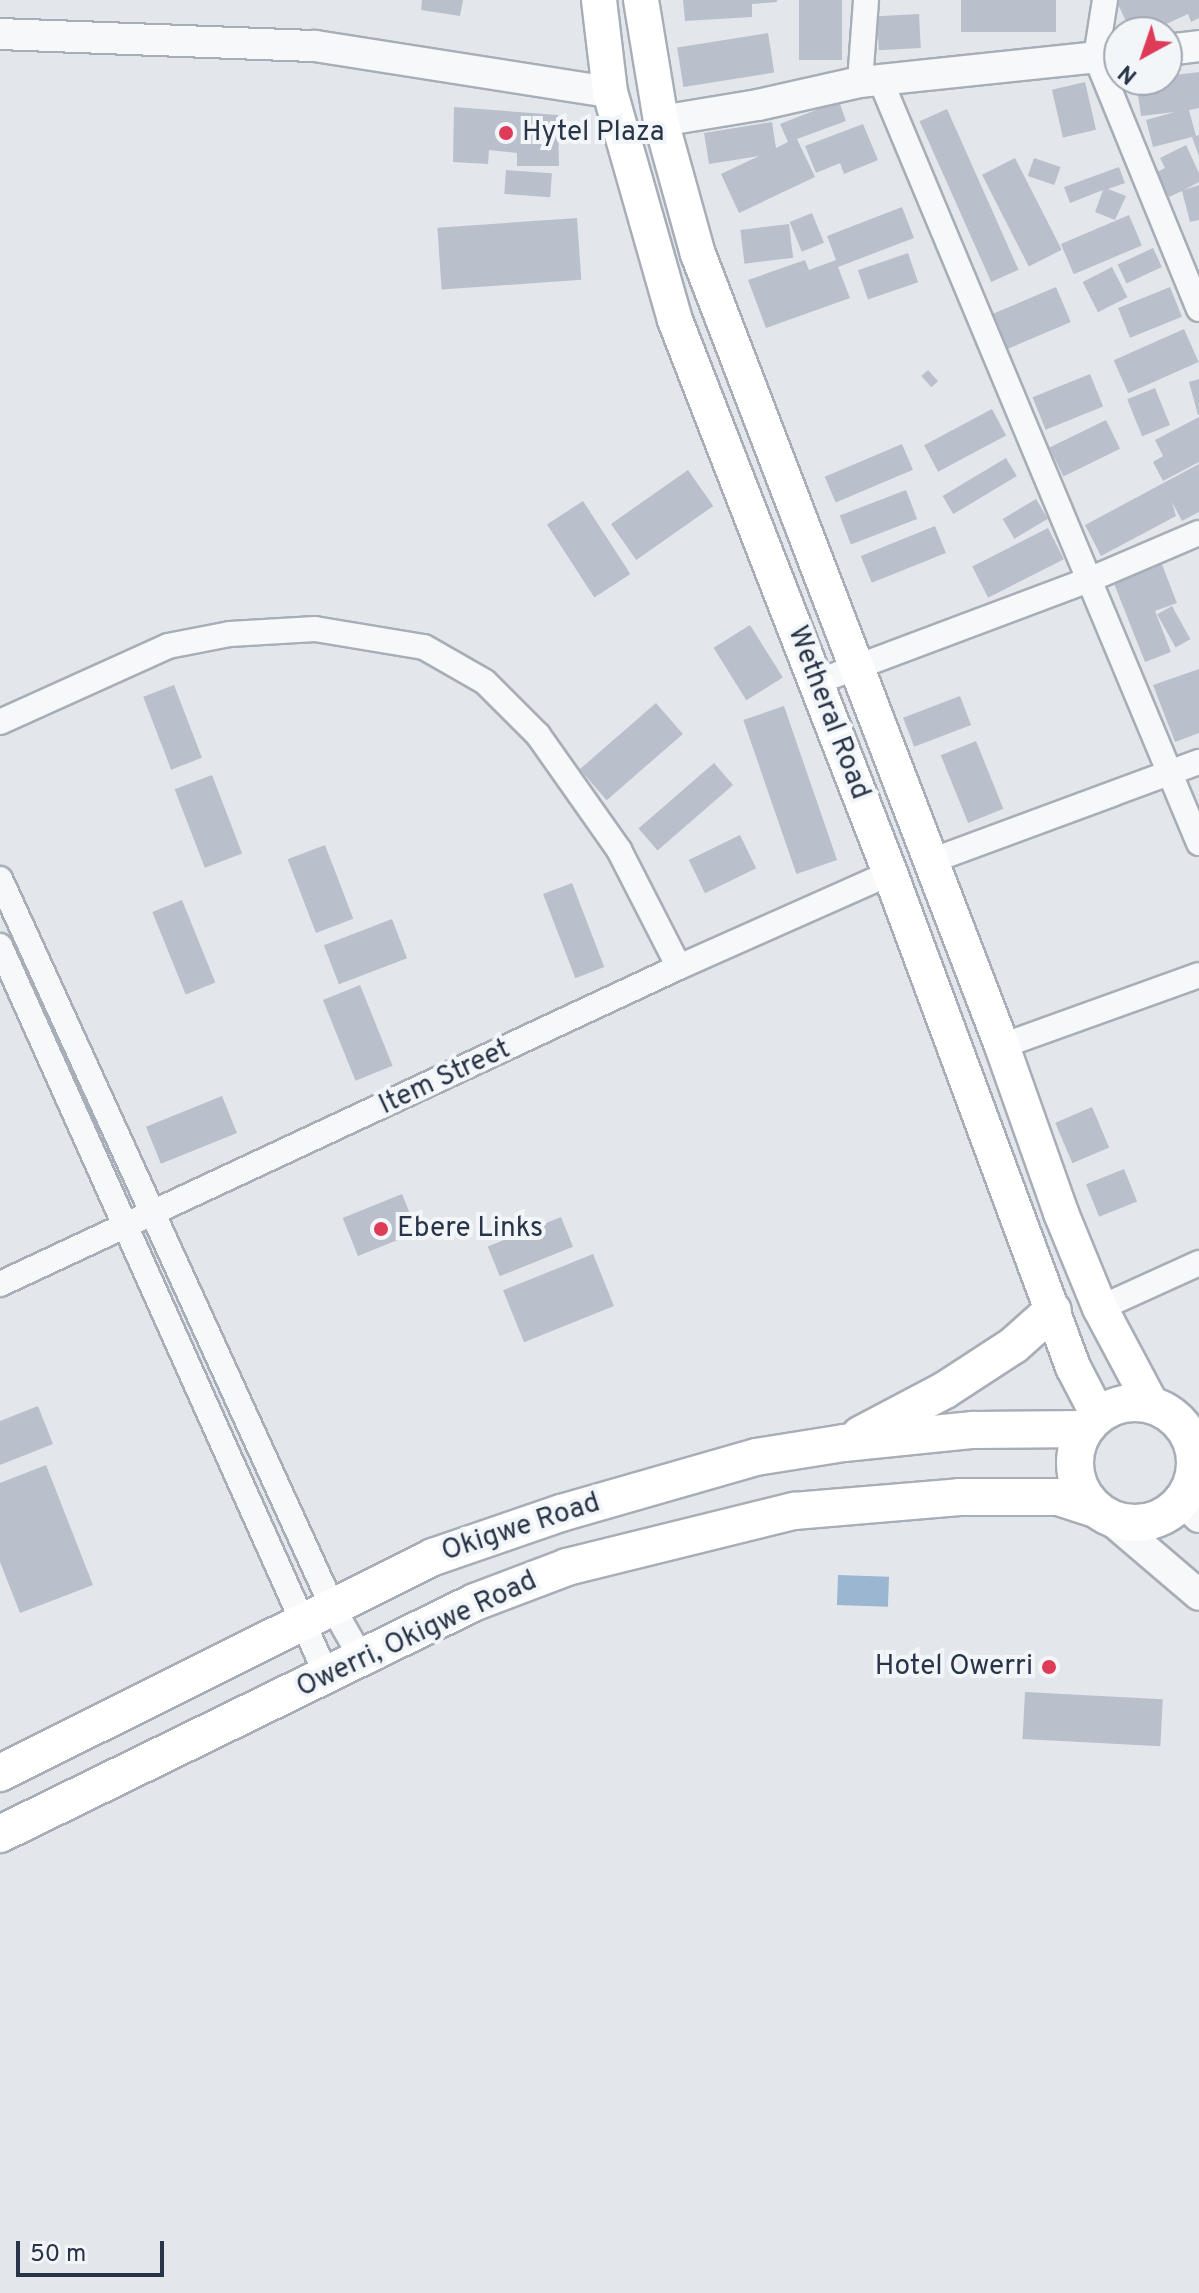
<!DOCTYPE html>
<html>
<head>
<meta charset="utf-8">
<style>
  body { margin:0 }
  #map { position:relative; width:1199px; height:2293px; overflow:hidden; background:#e3e7ec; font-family:Overpass,sans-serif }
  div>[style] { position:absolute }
  .water>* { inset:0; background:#9ab6d0; transform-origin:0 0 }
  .building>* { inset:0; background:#b9c0cb; transform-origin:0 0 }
  .roads { filter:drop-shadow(2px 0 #a7aeb7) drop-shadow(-2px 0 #a7aeb7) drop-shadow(0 2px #a7aeb7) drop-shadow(0 -2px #a7aeb7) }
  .minor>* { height:24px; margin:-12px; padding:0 12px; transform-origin:12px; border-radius:12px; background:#f6f8fa }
  .tertiary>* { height:30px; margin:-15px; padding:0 15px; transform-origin:15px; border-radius:15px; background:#f6f8fa }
  .secondary>* { height:34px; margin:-17px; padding:0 17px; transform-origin:17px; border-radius:17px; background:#fff }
  .primary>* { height:36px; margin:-18px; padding:0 18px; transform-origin:18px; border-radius:18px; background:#fff }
  .primary>.ring { margin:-18px; padding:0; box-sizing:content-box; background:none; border:36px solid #fff; border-radius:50% }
  .dots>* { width:22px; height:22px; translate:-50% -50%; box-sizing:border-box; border:4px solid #f3f6f9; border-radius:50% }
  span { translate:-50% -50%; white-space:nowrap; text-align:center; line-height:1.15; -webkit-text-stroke:8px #f3f6f9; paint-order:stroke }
  .poi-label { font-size:28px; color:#283447 }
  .left { translate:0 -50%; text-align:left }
  .right { translate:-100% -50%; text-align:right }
  .street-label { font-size:28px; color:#283447 }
  .north { position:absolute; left:1103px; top:16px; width:80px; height:80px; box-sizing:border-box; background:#f3f6f9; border:2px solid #a2a8b2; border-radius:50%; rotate:220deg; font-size:22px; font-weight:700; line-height:32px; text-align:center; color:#283447 }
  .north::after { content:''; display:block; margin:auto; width:28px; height:36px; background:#de3b59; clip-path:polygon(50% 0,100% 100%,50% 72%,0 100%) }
  .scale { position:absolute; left:16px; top:2241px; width:148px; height:36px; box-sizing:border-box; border:4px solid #283447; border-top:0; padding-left:10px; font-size:24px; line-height:28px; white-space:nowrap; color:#283447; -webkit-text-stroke:6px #f3f6f9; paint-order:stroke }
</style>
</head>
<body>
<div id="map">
  <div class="water">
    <i style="left:838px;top:1575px;width:51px;height:30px;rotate:2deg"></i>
  </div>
  <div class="building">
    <i style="clip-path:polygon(422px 0,463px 0,460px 16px,421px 10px)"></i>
    <i style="clip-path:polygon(683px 0,777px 0,777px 2px,752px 4px,752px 17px,685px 21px)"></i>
    <i style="left:799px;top:0;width:43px;height:60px"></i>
    <i style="left:961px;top:0;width:95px;height:32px"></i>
    <i style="clip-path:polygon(1116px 0,1199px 0,1199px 18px,1191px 22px,1188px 14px,1149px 32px,1131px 32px)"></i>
    <i style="left:919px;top:14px;width:34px;height:42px;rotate:87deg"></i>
    <i style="left:768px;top:33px;width:40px;height:92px;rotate:81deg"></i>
    <i style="clip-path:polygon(1199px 72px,1199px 108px,1189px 110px,1196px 136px,1199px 135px,1199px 156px,1192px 137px,1153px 147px,1146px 120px,1175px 112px,1141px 116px,1136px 81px,1167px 80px,1167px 76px)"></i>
    <i style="left:1085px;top:82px;width:49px;height:34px;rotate:77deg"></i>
    <i style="clip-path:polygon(839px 101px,846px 121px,797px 139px,815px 177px,739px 213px,721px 174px,759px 156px,709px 164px,704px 133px,772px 122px,776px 148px,788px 142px,780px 124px)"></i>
    <i style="clip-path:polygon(454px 107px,558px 115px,559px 166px,517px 166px,517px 153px,489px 150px,488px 164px,453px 162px)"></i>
    <i style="left:947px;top:109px;width:176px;height:30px;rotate:66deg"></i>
    <i style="clip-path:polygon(863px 124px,878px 160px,844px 174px,840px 163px,816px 173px,805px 146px)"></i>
    <i style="clip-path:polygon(1186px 145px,1199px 173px,1199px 182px,1184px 190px,1199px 185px,1199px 220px,1190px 222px,1182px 191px,1169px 197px,1157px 172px,1165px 168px,1160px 158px)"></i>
    <i style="left:1015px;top:158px;width:103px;height:37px;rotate:63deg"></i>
    <i style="left:1034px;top:158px;width:28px;height:19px;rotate:19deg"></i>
    <i style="clip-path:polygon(1119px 167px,1125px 183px,1108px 189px,1126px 196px,1115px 220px,1095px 212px,1103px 190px,1070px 203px,1064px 187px)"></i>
    <i style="left:506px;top:170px;width:46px;height:24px;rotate:4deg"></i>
    <i style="clip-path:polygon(902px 207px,914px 238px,838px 267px,850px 298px,766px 328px,748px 280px,805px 260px,809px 270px,836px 260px,827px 236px)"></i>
    <i style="left:812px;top:213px;width:32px;height:24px;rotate:68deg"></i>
    <i style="left:1129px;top:215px;width:33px;height:74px;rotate:67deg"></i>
    <i style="left:577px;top:218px;width:62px;height:140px;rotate:86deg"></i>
    <i style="left:789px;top:224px;width:34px;height:49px;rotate:83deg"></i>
    <i style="left:1153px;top:248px;width:21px;height:39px;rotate:65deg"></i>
    <i style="left:908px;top:253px;width:31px;height:53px;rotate:71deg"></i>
    <i style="left:1112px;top:267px;width:34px;height:33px;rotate:63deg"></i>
    <i style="left:1056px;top:287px;width:38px;height:71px;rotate:67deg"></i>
    <i style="left:1170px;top:287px;width:32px;height:56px;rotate:68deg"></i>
    <i style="left:1184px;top:329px;width:36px;height:77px;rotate:66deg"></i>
    <i style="left:928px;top:370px;width:15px;height:9px;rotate:48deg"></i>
    <i style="left:1090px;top:374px;width:35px;height:62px;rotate:68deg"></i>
    <i style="clip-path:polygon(1199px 379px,1199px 415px,1198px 415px,1189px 382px)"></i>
    <i style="left:1155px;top:388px;width:40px;height:30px;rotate:68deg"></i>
    <i style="left:992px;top:409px;width:30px;height:77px;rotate:62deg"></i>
    <i style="clip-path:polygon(1199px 417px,1199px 462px,1163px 481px,1153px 462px,1163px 456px,1155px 440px)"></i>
    <i style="left:1106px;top:420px;width:32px;height:63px;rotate:64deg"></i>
    <i style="left:902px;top:444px;width:28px;height:84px;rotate:67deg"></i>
    <i style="left:1006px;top:458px;width:21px;height:74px;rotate:59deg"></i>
    <i style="clip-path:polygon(1199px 464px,1199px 512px,1182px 521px,1172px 502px,1176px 516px,1101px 556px,1085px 525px)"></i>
    <i style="left:688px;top:470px;width:44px;height:94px;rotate:55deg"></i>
    <i style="left:906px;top:490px;width:31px;height:71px;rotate:69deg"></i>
    <i style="left:1036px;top:499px;width:23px;height:39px;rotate:59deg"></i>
    <i style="left:583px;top:501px;width:87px;height:43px;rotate:57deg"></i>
    <i style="left:935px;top:526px;width:29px;height:80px;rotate:68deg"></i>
    <i style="left:1048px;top:528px;width:35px;height:85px;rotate:63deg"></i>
    <i style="clip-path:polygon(1161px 562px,1177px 603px,1155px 611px,1171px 652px,1145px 662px,1113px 581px)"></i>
    <i style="left:1172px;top:606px;width:38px;height:17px;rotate:61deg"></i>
    <i style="left:750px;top:625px;width:62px;height:43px;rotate:58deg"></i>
    <i style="clip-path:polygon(1199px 669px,1199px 733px,1175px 742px,1153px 685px)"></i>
    <i style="left:174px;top:685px;width:78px;height:33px;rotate:69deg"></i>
    <i style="left:960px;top:696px;width:31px;height:61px;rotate:69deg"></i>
    <i style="left:656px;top:703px;width:41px;height:101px;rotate:49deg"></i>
    <i style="left:784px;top:706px;width:163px;height:43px;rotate:71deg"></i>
    <i style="left:976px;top:741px;width:73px;height:38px;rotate:68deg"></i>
    <i style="left:714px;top:763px;width:29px;height:100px;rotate:49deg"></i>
    <i style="left:212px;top:775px;width:84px;height:40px;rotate:69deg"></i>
    <i style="left:740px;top:835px;width:37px;height:57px;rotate:64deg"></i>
    <i style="left:325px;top:845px;width:79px;height:40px;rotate:69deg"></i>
    <i style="left:572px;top:883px;width:90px;height:31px;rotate:69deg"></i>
    <i style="left:182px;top:900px;width:89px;height:32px;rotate:68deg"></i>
    <i style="left:392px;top:919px;width:42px;height:73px;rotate:69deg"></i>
    <i style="left:360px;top:985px;width:87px;height:40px;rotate:68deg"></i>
    <i style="left:222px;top:1096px;width:40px;height:82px;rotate:68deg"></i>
    <i style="left:1092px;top:1107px;width:44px;height:40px;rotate:67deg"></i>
    <i style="left:1124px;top:1169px;width:35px;height:41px;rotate:68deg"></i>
    <i style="left:402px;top:1194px;width:41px;height:64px;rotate:68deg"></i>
    <i style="left:561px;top:1217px;width:32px;height:79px;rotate:68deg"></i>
    <i style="left:593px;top:1254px;width:56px;height:97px;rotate:68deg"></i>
    <i style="clip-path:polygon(38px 1406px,53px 1444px,0 1465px,0 1421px)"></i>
    <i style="clip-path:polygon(46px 1465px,93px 1585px,20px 1613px,0 1562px,0 1483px)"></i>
    <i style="left:1025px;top:1692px;width:138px;height:47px;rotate:3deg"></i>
  </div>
  <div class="roads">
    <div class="minor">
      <i style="left:1105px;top:0;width:58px;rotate:99deg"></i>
      <i style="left:1096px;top:57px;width:272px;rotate:67.8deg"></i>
      <i style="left:880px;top:79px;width:828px;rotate:67.34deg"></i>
      <i style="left:860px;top:82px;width:82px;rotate:-85.8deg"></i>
      <i style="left:817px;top:682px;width:293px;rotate:-20.6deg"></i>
      <i style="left:1091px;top:579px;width:117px;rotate:-23.1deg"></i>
      <i style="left:0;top:722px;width:184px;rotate:-24.3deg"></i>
      <i style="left:168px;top:646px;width:63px;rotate:-11deg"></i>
      <i style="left:230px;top:634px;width:85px;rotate:-3.4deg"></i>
      <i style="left:315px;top:629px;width:110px;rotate:9.4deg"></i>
      <i style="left:424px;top:647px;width:70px;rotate:29.8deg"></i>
      <i style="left:485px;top:682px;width:75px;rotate:45deg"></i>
      <i style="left:538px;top:735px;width:141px;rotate:54.8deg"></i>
      <i style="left:619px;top:850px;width:131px;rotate:62.9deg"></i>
      <i style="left:931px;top:861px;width:286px;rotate:-20.3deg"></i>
      <i style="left:0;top:879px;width:801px;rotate:65.45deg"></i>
      <i style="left:333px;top:1608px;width:59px;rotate:60.4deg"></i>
      <i style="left:0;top:946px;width:800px;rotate:65.87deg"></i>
      <i style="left:1002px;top:1046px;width:209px;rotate:-19.8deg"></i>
      <i style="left:0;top:1284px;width:749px;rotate:-25.03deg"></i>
      <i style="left:679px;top:967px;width:231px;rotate:-24deg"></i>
      <i style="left:1100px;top:1308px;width:109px;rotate:-24.4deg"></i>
    </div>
    <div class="tertiary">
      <i style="left:0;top:34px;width:315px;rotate:2.2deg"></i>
      <i style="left:315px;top:46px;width:299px;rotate:8.9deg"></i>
      <i style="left:1167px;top:50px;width:32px;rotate:-7deg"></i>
      <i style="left:661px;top:121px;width:98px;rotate:-9.4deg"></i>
      <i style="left:758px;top:105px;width:105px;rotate:-12.7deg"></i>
      <i style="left:860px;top:82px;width:260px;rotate:-6deg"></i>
      <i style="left:1183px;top:1502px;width:22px;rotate:43deg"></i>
      <i style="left:1109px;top:1518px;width:118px;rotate:40.5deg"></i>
    </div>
    <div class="secondary">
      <i style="left:599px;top:0;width:93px;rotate:83.2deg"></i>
      <i style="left:610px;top:92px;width:237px;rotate:74.1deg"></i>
      <i style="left:675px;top:320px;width:593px;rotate:68.75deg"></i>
      <i style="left:890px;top:873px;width:527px;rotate:69.67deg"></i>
      <i style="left:1073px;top:1367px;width:54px;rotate:62.5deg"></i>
      <i style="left:641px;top:0;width:123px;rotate:80.6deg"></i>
      <i style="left:661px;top:121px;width:138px;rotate:74.5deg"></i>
      <i style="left:698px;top:254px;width:848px;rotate:69deg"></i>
      <i style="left:1002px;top:1046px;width:177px;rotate:70.5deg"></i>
      <i style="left:1061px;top:1213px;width:103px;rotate:67.7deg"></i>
      <i style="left:1100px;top:1308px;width:111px;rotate:62deg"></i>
    </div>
    <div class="primary">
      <i class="ring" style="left:1075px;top:1403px;width:84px;height:84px"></i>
      <i style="left:860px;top:1435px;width:96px;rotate:-27.9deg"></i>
      <i style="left:945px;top:1390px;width:82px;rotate:-33.1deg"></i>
      <i style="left:1014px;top:1345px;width:52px;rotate:-41.9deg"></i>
      <i style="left:0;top:1773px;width:484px;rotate:-26.5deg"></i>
      <i style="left:433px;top:1557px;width:135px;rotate:-19deg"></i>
      <i style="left:561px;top:1513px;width:203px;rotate:-16deg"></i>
      <i style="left:756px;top:1457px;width:89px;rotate:-9deg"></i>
      <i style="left:844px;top:1443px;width:130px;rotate:-5.8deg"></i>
      <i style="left:973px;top:1430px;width:112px;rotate:-0.5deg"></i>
      <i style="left:0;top:1834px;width:529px;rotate:-26.03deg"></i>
      <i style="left:475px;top:1602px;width:98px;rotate:-20.8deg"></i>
      <i style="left:567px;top:1567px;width:234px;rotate:-13.9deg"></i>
      <i style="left:794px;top:1511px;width:166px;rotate:-4.8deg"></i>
      <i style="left:959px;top:1497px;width:99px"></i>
      <i style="left:1058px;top:1497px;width:38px;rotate:18deg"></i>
    </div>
  </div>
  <div class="dots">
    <i style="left:506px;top:133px;background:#de3b59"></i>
    <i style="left:381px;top:1229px;background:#de3b59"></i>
    <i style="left:1049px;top:1667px;background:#de3b59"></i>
  </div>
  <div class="poi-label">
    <span class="left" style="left:522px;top:133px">Hytel Plaza</span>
    <span class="left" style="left:397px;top:1229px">Ebere Links</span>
    <span class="right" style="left:1033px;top:1667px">Hotel Owerri</span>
  </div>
  <div class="street-label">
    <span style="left:828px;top:713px;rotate:69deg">Wetheral Road</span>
    <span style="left:445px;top:1078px;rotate:-25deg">Item Street</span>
    <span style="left:521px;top:1528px;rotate:-18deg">Okigwe Road</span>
    <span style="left:417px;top:1635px;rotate:-25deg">Owerri, Okigwe Road</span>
  </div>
  <div class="north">N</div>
  <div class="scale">50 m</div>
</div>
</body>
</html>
